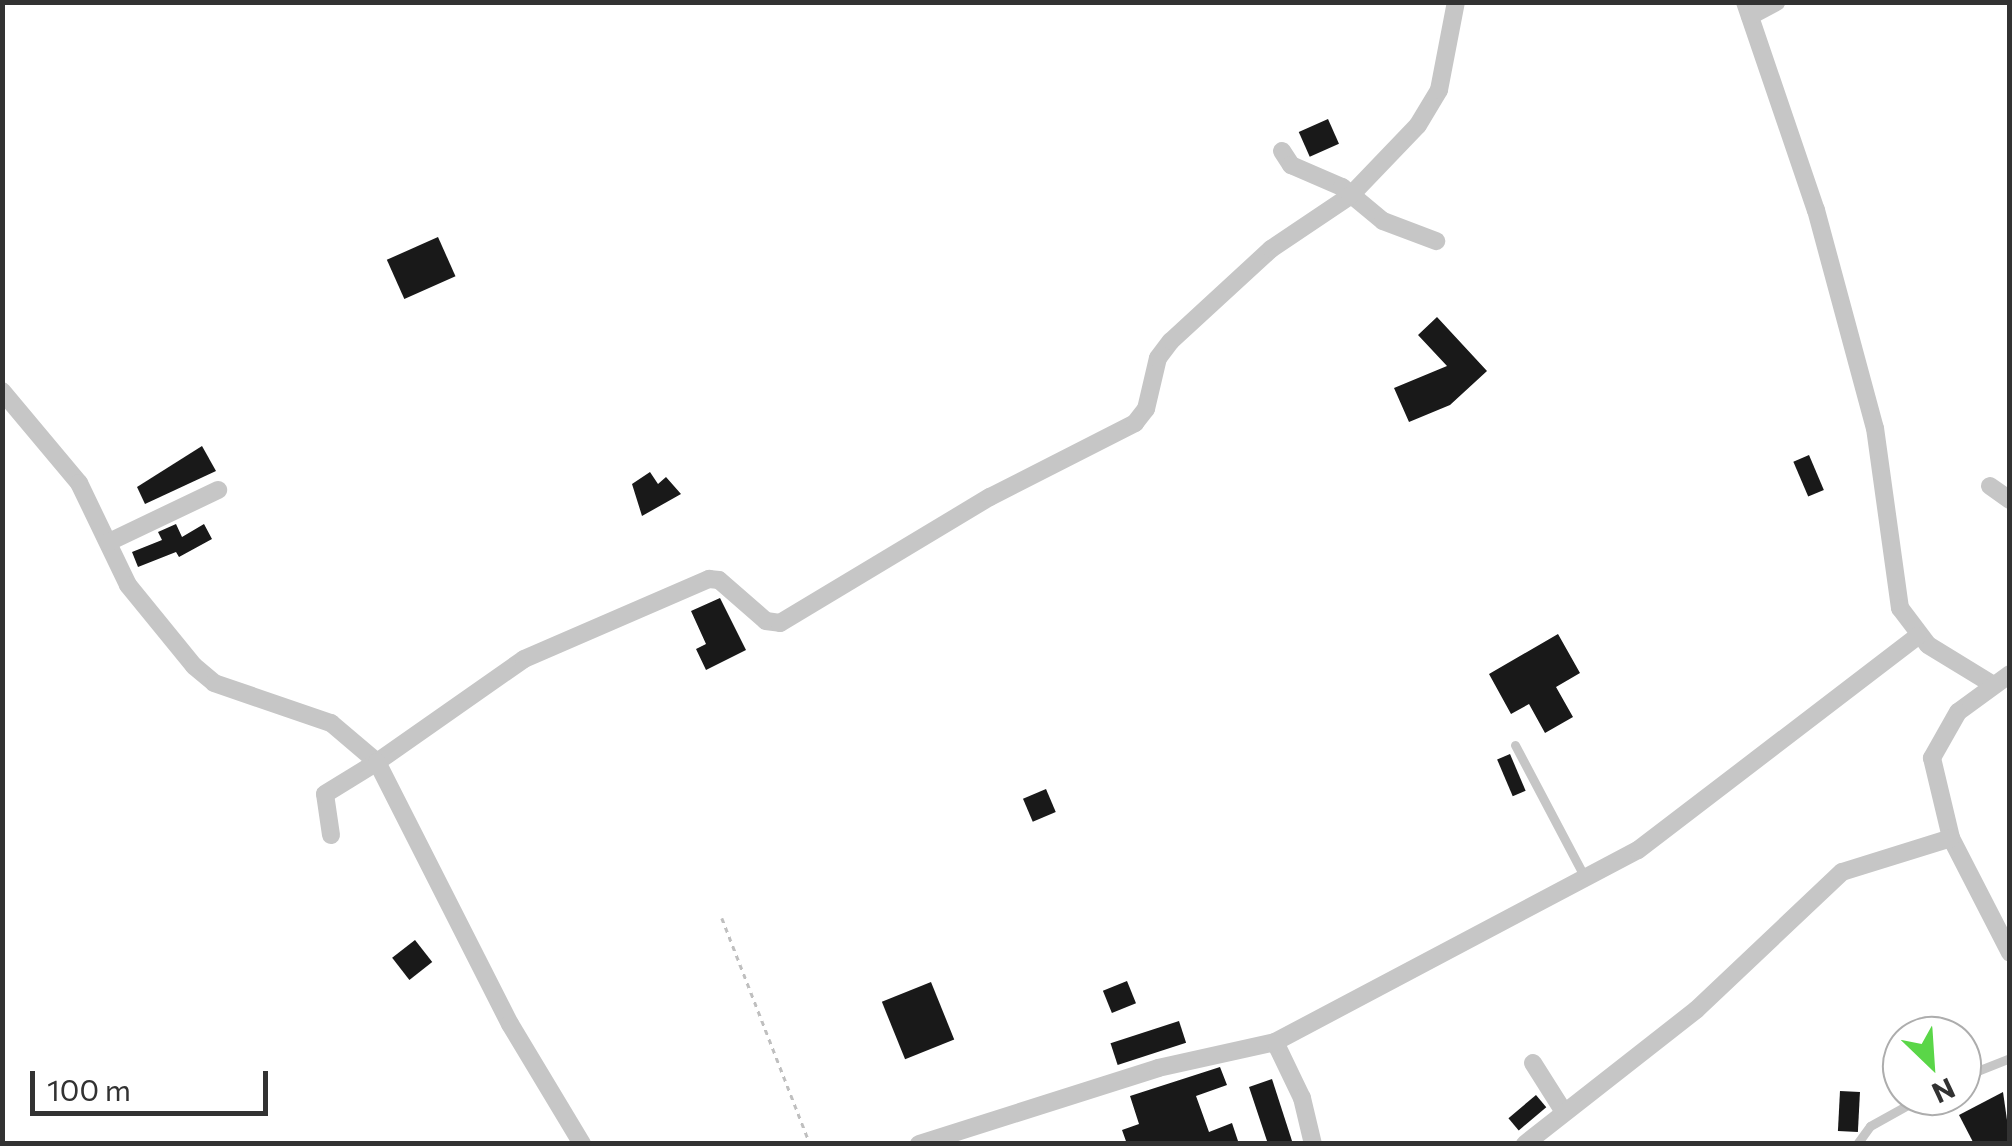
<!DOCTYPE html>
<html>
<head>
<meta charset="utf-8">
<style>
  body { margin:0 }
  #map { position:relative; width:2012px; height:1146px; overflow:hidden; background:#fff; font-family:Commissioner,sans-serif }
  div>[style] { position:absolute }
  .building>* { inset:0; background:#191919; transform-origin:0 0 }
  .path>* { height:2.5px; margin-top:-1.25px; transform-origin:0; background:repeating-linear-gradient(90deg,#bfbfbf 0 5px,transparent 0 10px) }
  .service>* { height:9px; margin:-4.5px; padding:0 4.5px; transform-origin:4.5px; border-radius:4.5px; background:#c6c6c6 }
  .minor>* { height:18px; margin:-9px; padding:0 9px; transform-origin:9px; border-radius:9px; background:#c6c6c6 }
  span { translate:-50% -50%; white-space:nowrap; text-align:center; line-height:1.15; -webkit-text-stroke:10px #fff; paint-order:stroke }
  .frame { position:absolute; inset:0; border:5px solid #323232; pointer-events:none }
  .north { position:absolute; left:1882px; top:1016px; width:100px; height:100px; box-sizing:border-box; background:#fff; border:2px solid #adadad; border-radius:50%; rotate:155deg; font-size:28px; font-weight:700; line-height:40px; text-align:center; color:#323232 }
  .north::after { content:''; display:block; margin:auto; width:35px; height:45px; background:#5ad648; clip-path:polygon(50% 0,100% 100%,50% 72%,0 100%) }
  .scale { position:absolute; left:30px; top:1071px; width:238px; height:45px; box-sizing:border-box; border:5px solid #323232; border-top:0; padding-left:12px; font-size:30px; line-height:35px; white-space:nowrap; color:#323232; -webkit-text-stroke:8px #fff; paint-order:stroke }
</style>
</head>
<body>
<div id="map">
  <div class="building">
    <i style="left:1328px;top:119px;width:27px;height:32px;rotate:66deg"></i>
    <i style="left:438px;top:237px;width:43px;height:56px;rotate:66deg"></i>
    <i style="clip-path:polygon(1437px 317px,1487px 371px,1450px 405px,1409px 422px,1394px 388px,1447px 366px,1418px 335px)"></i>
    <i style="clip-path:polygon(202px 446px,216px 471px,145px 504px,137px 487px)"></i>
    <i style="left:1809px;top:455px;width:38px;height:17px;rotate:67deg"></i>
    <i style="clip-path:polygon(650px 472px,658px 484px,666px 477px,681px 494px,642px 516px,632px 484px)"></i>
    <i style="clip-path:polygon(176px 524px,182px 537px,204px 524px,212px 539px,179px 557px,176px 552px,138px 567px,132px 552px,162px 540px,158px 532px)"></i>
    <i style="clip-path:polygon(720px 598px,746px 650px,706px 670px,696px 649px,706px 644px,691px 611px)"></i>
    <i style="clip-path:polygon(1558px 634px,1580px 673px,1556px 687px,1573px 717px,1545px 733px,1529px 704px,1511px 714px,1489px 674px)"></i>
    <i style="left:1510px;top:754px;width:40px;height:14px;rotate:67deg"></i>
    <i style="left:1046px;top:789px;width:25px;height:25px;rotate:67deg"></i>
    <i style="left:415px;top:940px;width:28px;height:29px;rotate:52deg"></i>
    <i style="left:1127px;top:981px;width:24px;height:26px;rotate:68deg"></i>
    <i style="left:931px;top:982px;width:62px;height:53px;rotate:68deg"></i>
    <i style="left:1179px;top:1021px;width:23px;height:72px;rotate:72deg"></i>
    <i style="clip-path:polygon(1220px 1067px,1227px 1085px,1196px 1096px,1209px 1132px,1232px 1123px,1239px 1144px,1127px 1144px,1122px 1130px,1139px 1124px,1130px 1096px)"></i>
    <i style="clip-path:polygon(1272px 1079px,1293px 1144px,1268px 1144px,1249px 1087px)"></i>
    <i style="left:1840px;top:1091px;width:20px;height:40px;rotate:3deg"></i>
    <i style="clip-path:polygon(2003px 1092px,2010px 1141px,1974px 1144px,1959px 1115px)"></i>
    <i style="left:1536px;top:1095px;width:16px;height:36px;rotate:50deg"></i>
  </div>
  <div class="path">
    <i style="left:722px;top:918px;width:243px;rotate:68.7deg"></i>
  </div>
  <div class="service">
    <i style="left:1515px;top:745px;width:150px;rotate:62.2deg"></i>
    <i style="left:1962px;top:1077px;width:52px;rotate:-21.6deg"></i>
    <i style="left:1857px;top:1144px;width:22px;rotate:-54deg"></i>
    <i style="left:1870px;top:1126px;width:62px;rotate:-29.1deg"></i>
  </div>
  <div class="minor">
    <i style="left:1745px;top:2px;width:220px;rotate:71.2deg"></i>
    <i style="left:1816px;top:210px;width:226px;rotate:74.9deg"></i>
    <i style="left:1875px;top:428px;width:182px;rotate:82.1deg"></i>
    <i style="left:1900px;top:608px;width:46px;rotate:52.9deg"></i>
    <i style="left:1928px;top:645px;width:75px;rotate:31.4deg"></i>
    <i style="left:1750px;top:16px;width:30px;rotate:-28deg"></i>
    <i style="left:1282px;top:151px;width:17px;rotate:57deg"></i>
    <i style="left:1291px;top:165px;width:56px;rotate:23.3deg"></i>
    <i style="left:1342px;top:187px;width:53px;rotate:39.7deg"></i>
    <i style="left:1383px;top:221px;width:57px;rotate:20.7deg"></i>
    <i style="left:2px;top:391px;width:120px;rotate:50.1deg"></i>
    <i style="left:79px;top:483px;width:113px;rotate:64.3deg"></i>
    <i style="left:128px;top:585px;width:104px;rotate:50.8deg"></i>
    <i style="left:194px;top:666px;width:26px;rotate:40deg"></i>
    <i style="left:214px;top:683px;width:124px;rotate:18.9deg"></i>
    <i style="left:331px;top:723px;width:60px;rotate:40.3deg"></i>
    <i style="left:377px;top:762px;width:179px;rotate:-35deg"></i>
    <i style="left:524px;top:659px;width:202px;rotate:-23.4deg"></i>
    <i style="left:709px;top:579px;width:10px;rotate:6deg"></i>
    <i style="left:719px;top:580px;width:62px;rotate:41.1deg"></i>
    <i style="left:766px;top:621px;width:14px;rotate:8deg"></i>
    <i style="left:780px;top:623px;width:245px;rotate:-31deg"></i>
    <i style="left:990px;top:497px;width:163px;rotate:-27deg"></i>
    <i style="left:1135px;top:423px;width:18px;rotate:-52deg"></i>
    <i style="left:1146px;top:409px;width:52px;rotate:-76.8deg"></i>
    <i style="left:1158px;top:358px;width:21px;rotate:-53deg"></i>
    <i style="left:1171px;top:341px;width:136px;rotate:-42.6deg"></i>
    <i style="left:1271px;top:249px;width:95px;rotate:-33.9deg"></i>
    <i style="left:1350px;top:196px;width:98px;rotate:-46.2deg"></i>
    <i style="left:1418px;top:125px;width:41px;rotate:-59deg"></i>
    <i style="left:1439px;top:90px;width:90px;rotate:-79.1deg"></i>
    <i style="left:1990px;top:486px;width:24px;rotate:35deg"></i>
    <i style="left:109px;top:542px;width:121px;rotate:-25.5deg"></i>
    <i style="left:2010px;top:674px;width:64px;rotate:143.8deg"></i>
    <i style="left:1958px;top:712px;width:53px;rotate:119.5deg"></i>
    <i style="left:1932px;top:758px;width:82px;rotate:76.6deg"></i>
    <i style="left:1951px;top:838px;width:129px;rotate:62.8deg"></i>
    <i style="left:331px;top:835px;width:41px;rotate:-98.3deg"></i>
    <i style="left:325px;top:794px;width:61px;rotate:-31.6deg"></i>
    <i style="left:377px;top:762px;width:294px;rotate:63.1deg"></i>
    <i style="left:510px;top:1024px;width:140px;rotate:59deg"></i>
    <i style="left:1275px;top:1042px;width:62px;rotate:64.3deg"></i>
    <i style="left:1302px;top:1098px;width:47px;rotate:76.6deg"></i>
    <i style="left:1533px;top:1063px;width:58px;rotate:57.7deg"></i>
    <i style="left:919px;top:1144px;width:251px;rotate:-17.6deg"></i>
    <i style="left:1158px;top:1068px;width:120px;rotate:-12.5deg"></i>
    <i style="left:1275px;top:1042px;width:411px;rotate:-27.9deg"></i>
    <i style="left:1638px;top:850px;width:352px;rotate:-37.4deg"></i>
    <i style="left:1525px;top:1144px;width:217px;rotate:-38.1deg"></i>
    <i style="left:1696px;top:1010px;width:201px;rotate:-43.4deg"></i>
    <i style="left:1842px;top:872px;width:114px;rotate:-17.3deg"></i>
  </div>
  <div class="frame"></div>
  <div class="north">N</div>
  <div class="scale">100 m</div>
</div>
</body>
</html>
